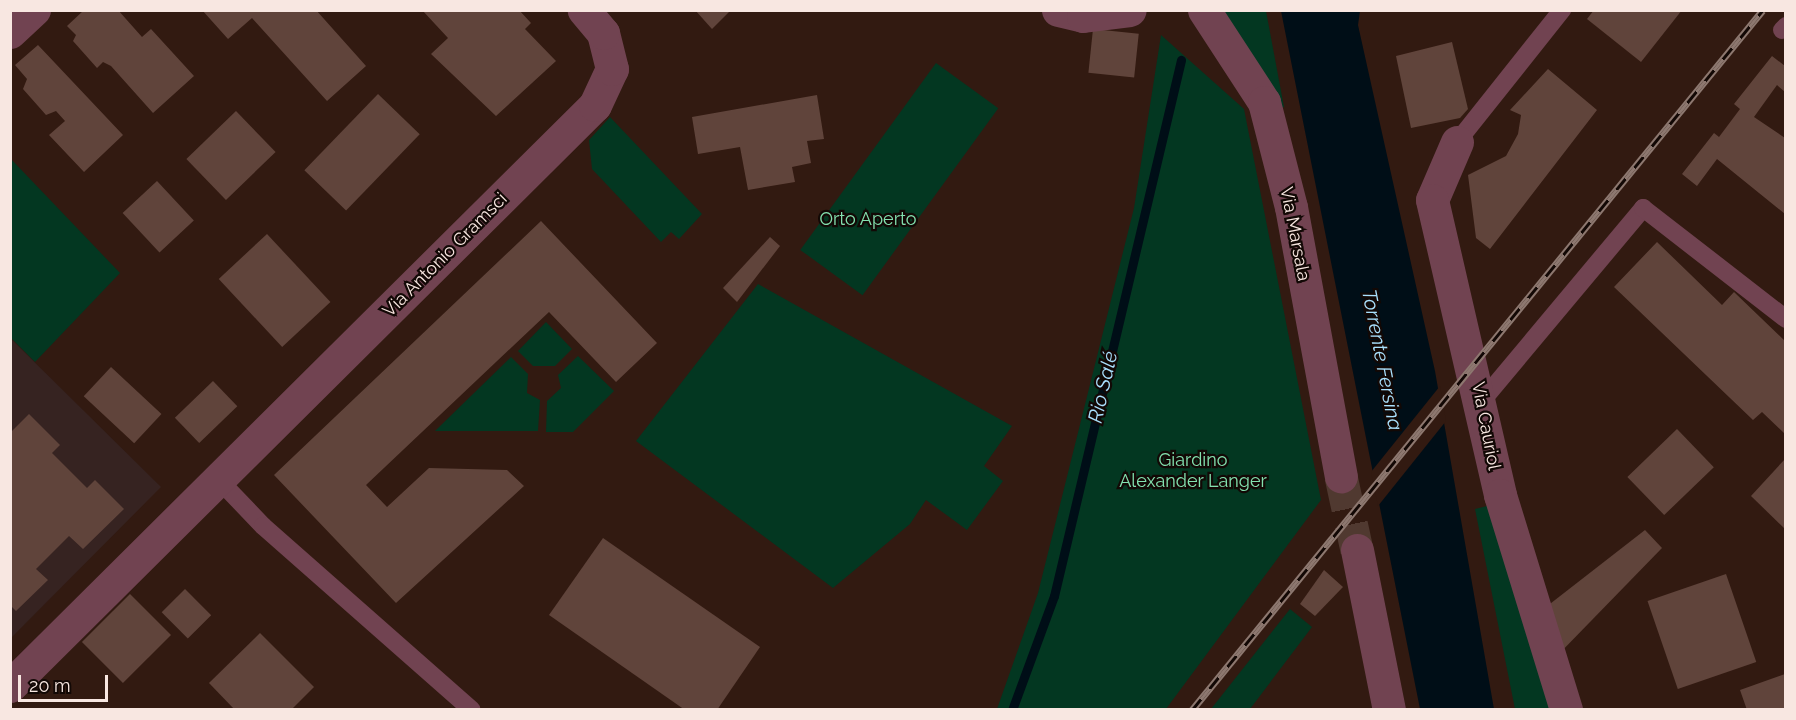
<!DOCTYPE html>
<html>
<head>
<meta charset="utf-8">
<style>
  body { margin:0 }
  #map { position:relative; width:1796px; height:720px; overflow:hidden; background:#321a11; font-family:Raleway,sans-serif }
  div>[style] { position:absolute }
  .education>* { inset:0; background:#362321 }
  .green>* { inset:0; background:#033721; transform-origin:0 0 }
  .water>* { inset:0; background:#000e17 }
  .pier>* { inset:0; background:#321a11 }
  .stream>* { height:9px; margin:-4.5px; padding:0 4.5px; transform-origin:4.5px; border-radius:4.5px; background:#000e17 }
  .building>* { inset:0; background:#60443b; transform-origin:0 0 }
  .street-tunnel>* { height:33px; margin-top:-16.5px; transform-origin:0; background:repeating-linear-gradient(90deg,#503930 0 33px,transparent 0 49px) }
  .lane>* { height:18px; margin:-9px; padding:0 9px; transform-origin:9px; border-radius:9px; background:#714351 }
  .street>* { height:33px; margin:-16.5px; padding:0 16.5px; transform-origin:16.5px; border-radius:16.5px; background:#714351 }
  .rail>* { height:7px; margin-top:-3.5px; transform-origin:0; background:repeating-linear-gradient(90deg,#120805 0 14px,#8d7870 0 28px); box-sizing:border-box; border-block:2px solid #8d7870 }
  span { translate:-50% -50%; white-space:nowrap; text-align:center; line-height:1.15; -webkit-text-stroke:4.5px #120805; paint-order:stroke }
  .park-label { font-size:18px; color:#83e1af }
  .street-label { font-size:18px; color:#f8e7e1 }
  .water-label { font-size:20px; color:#aae1fe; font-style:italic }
  .frame { position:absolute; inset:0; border:12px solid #f8e7e1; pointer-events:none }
  .scale { position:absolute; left:18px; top:675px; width:90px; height:27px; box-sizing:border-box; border:3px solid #f8e7e1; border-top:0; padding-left:8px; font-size:18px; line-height:21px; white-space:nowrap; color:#f8e7e1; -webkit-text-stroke:4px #120805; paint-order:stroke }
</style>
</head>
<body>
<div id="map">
  <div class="education">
    <i style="clip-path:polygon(10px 338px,161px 487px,11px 638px,10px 638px)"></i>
  </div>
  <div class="green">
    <i style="clip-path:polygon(1220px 11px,1266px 11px,1284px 107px,1279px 109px)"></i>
    <i style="clip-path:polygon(1161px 35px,1244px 109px,1321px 500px,1166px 709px,997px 709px,1038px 593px,1134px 208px)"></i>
    <i style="left:936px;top:63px;width:77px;height:231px;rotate:36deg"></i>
    <i style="clip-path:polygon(610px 117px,702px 214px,679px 239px,671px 232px,661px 242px,592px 169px,589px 140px)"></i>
    <i style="clip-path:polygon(10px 158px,120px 273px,35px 362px,11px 338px)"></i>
    <i style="clip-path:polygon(758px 284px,1012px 426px,984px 466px,1003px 481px,967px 530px,926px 500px,910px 524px,833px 588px,636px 441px)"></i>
    <i style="clip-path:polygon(546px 322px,572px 349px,555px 366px,533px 366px,518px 351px)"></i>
    <i style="clip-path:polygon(578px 356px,614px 391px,573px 432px,546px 432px,547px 401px,561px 388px,558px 375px)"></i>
    <i style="clip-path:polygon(511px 357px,528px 374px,527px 393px,540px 400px,538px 431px,435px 431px)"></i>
    <i style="clip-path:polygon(1487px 506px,1551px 709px,1515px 709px,1475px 509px)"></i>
    <i style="clip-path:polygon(1290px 609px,1312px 627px,1250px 709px,1211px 709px)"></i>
  </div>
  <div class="water">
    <i style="clip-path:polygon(1281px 11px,1360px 11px,1358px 25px,1435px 371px,1494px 709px,1420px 709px)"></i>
  </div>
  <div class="pier">
    <i style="clip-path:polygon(1440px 386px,1446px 421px,1378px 506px,1371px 472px)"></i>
  </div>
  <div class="stream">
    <i style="left:1012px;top:710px;width:121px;rotate:-69.8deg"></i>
    <i style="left:1054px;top:596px;width:551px;rotate:-76.67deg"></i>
  </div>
  <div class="building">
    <i style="clip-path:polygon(84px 10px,118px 10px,142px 37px,151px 29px,194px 76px,153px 113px,111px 66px,103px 62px,97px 68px,73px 41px,76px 35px,67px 26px)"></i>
    <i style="clip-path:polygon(202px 10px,316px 10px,366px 66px,327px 101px,252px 18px,228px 39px)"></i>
    <i style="clip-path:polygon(422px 10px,519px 10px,531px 23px,525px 29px,556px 61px,496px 116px,431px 54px,448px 38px)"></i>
    <i style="clip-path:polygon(695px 10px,731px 10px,712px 29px)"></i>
    <i style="clip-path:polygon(1594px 10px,1682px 10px,1641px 62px,1587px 19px)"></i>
    <i style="left:1093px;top:29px;width:46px;height:44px;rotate:6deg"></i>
    <i style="clip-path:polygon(1452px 42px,1468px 109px,1460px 118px,1411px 128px,1396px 56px)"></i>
    <i style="clip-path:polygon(38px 45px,123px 135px,84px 172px,49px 135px,65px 121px,56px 111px,46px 115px,23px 89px,27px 79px,15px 65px)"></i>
    <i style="clip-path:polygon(1772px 56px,1785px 66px,1785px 92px,1777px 85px,1754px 117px,1785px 138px,1785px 214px,1717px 159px,1697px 186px,1682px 174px,1714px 133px,1719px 137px,1740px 109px,1734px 104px)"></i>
    <i style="clip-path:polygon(1548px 69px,1597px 110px,1490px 249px,1476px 238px,1468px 175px,1506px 156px,1518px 134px,1521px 115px,1510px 110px)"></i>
    <i style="left:378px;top:94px;width:58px;height:106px;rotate:44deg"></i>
    <i style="clip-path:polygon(817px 95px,824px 139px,807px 141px,811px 163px,792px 167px,795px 182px,748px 190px,740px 147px,698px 154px,692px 117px)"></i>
    <i style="left:236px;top:111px;width:57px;height:69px;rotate:46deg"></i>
    <i style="left:157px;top:181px;width:54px;height:47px;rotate:47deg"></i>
    <i style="clip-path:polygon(541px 221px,657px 343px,616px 382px,549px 312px,366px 485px,387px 507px,429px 468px,507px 470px,524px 486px,396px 603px,274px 475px)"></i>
    <i style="left:267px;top:234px;width:93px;height:66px;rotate:47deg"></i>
    <i style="clip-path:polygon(770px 237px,780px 246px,737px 302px,723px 288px)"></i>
    <i style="clip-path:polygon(1657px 242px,1722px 305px,1734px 292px,1785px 341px,1785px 434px,1762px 412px,1753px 420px,1614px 287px)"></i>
    <i style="left:111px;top:367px;width:69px;height:40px;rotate:43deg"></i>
    <i style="left:213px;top:381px;width:35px;height:53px;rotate:46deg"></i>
    <i style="clip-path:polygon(29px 414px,60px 445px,52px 453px,87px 488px,95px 480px,124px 509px,83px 549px,69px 536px,36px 569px,48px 580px,16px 611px,10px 605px,10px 433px)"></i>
    <i style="left:1677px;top:429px;width:53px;height:69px;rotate:46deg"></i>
    <i style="clip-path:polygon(1785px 459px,1785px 529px,1751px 496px)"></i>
    <i style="clip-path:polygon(1645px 530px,1662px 548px,1554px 659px,1546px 607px)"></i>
    <i style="clip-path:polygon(603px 538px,760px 647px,717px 710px,685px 710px,549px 615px)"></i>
    <i style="clip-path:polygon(1324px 570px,1343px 587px,1315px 616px,1300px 604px)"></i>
    <i style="left:1726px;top:574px;width:93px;height:83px;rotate:71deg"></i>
    <i style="left:185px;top:589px;width:37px;height:33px;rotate:45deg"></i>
    <i style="left:130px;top:594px;width:58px;height:68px;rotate:45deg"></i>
    <i style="clip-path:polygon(260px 633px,314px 687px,291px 710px,235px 710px,209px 683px)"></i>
    <i style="clip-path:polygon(1785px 674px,1785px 710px,1747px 710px,1740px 690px)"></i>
  </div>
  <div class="street-tunnel">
    <i style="left:1341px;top:476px;width:76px;rotate:77.8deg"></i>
  </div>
  <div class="lane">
    <i style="left:1782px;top:30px;width:6px;rotate:-45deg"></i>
    <i style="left:1457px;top:142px;width:169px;rotate:-51.5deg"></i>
    <i style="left:1481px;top:402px;width:253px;rotate:-50.1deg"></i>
    <i style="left:1643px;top:208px;width:181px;rotate:37.8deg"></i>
    <i style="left:218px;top:479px;width:65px;rotate:46.2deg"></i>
    <i style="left:263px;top:526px;width:278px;rotate:41.4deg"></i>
  </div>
  <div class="street">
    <i style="left:1058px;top:10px;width:26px;rotate:13deg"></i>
    <i style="left:1083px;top:16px;width:47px;rotate:-7.3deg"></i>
    <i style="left:1204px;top:10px;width:110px;rotate:56.9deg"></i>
    <i style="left:1264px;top:102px;width:108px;rotate:75.6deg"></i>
    <i style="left:1291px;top:207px;width:274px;rotate:79.5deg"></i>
    <i style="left:10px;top:32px;width:33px;rotate:-43deg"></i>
    <i style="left:1457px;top:142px;width:63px;rotate:113.3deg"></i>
    <i style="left:1432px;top:200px;width:303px;rotate:77deg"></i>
    <i style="left:1500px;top:495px;width:225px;rotate:72.9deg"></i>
    <i style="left:1357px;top:550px;width:163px;rotate:78.7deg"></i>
    <i style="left:10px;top:686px;width:824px;rotate:-44.8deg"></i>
    <i style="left:595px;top:105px;width:40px;rotate:-65deg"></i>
    <i style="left:612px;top:69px;width:37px;rotate:-104deg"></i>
    <i style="left:603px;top:33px;width:30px;rotate:-130deg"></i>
  </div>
  <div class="rail">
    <i style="left:1192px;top:710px;width:903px;rotate:-50.8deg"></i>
  </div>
  <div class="park-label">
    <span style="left:868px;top:219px">Orto Aperto</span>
    <span style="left:1193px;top:471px">Giardino<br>Alexander Langer</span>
  </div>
  <div class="street-label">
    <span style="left:1295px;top:234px;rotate:79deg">Via Marsala</span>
    <span style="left:445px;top:255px;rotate:-45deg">Via Antonio Gramsci</span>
    <span style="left:1486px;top:426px;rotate:79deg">Via Cauriol</span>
  </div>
  <div class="water-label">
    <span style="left:1382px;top:360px;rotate:79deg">Torrente Fersina</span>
    <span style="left:1103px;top:387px;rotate:-77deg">Rio Salé</span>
  </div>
  <div class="frame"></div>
  <div class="scale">20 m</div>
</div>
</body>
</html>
